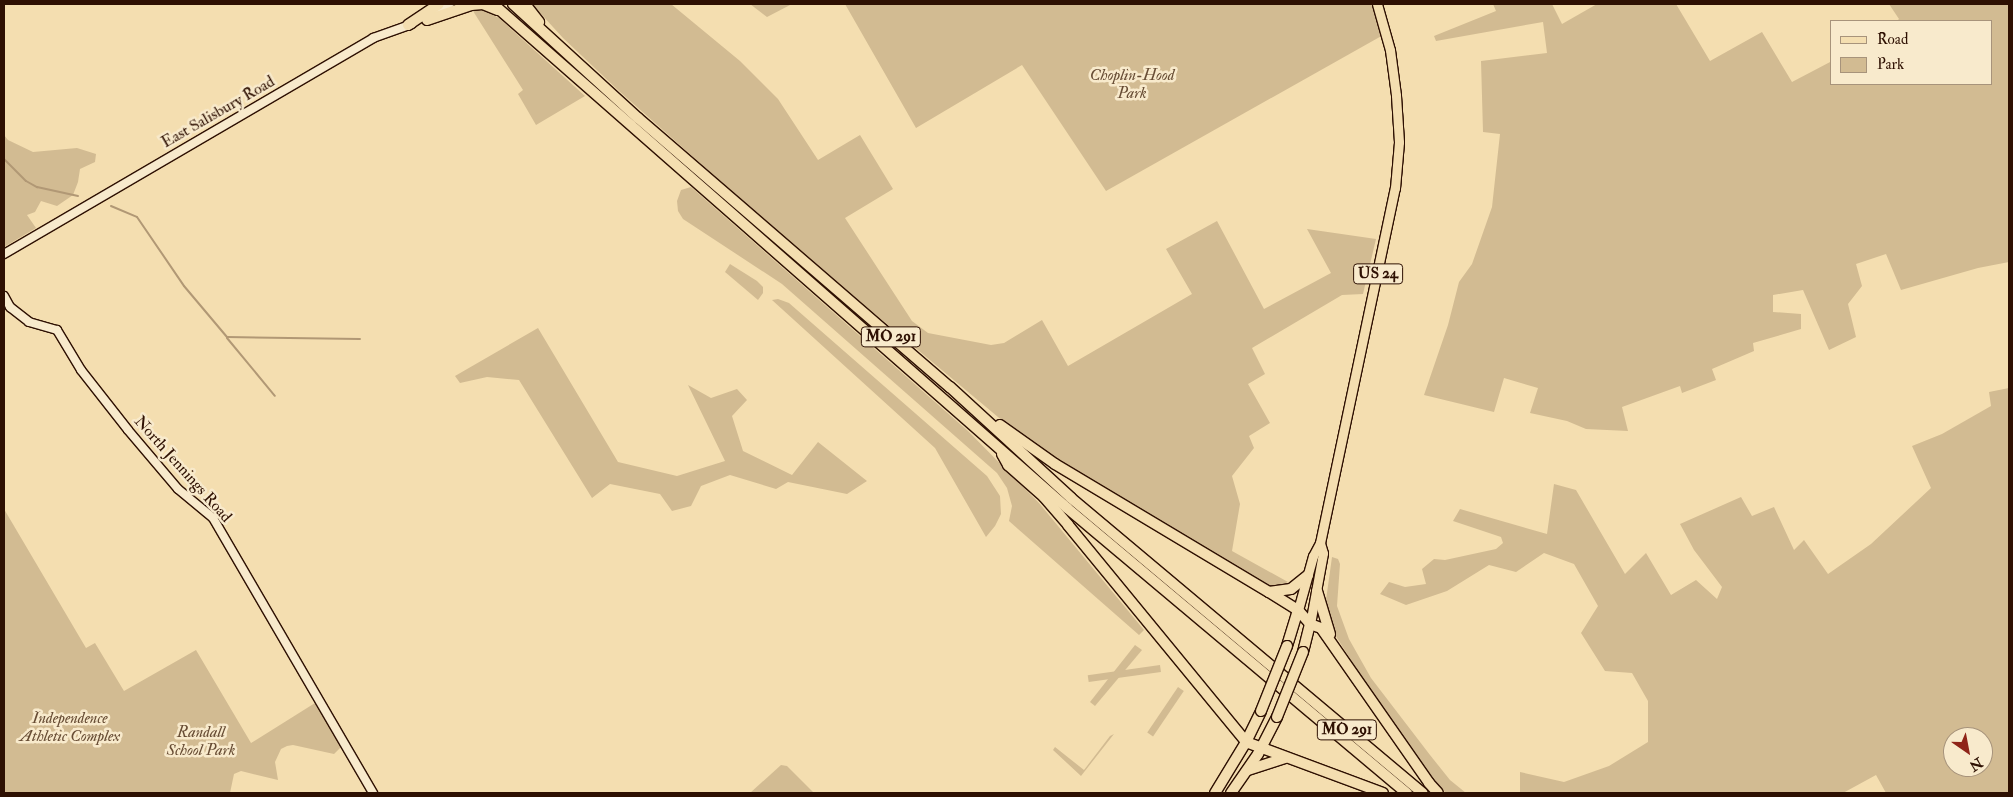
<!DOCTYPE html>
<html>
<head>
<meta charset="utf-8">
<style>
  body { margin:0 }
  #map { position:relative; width:2013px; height:797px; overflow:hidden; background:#f4deb0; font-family:"IM FELL Double Pica",serif }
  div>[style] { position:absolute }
  .green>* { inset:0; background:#d2bb92; transform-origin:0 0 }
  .stream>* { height:2px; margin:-1px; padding:0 1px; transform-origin:1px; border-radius:1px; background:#b19875 }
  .roads { filter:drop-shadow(1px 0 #2e1002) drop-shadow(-1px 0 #2e1002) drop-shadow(0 1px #2e1002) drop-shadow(0 -1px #2e1002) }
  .secondary>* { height:8px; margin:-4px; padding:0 4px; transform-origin:4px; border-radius:4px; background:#f8eacc }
  .primary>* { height:9px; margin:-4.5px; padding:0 4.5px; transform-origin:4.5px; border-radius:4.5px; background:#f4deb0 }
  .highway>* { height:10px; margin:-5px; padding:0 5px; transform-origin:5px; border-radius:5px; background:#f4deb0 }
  .bridges { filter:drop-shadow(1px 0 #2e1002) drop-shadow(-1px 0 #2e1002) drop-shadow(0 1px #2e1002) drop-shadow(0 -1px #2e1002) }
  .highway-bridge>* { height:10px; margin:-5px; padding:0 5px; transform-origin:5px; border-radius:5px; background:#f4deb0 }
  span { translate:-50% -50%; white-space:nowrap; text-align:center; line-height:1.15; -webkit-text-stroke:5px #f8eacc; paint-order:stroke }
  .shield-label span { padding:1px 4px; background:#f8eacc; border:1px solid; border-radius:4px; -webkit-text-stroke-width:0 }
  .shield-label { font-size:15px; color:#2e1002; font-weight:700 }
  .park-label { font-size:16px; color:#674c34; font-style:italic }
  .street-label { font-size:16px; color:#2e1002 }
  .frame { position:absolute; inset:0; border:5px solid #2e1002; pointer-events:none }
  .legend { position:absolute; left:1830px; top:20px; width:162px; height:65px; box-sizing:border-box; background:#f8eacc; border:1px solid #a7937b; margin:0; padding:6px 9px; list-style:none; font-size:15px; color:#2e1002 }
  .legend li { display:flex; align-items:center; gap:10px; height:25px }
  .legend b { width:25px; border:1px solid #a7937b }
  .north { position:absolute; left:1943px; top:727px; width:50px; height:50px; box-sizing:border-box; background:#f8eacc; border:1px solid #a7937b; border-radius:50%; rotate:147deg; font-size:14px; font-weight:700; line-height:20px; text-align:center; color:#2e1002 }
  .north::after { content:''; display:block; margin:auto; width:18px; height:22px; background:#8f2418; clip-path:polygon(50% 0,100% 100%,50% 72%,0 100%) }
</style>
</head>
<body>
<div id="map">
  <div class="green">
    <i style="clip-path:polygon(532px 4px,671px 4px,740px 61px,778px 99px,818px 160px,860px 135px,893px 189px,845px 218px,912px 321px,928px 333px,991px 345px,1004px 343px,1042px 320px,1068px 366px,1192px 294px,1166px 249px,1217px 221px,1264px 309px,1331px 273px,1307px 229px,1376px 239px,1363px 294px,1342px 295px,1252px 348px,1265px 374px,1248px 384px,1270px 423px,1249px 436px,1254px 448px,1232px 476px,1240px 504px,1232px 551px,1288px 582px,1274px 588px,1264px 584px,1022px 437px,845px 289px,709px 171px,619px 91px,563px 38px)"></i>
    <i style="clip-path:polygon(750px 4px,792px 4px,767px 17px)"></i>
    <i style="clip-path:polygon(845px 4px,1374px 4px,1385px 34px,1106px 191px,1022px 65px,916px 128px)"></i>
    <i style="clip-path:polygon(1493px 4px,1552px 4px,1562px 24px,1597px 4px,1676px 4px,1710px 61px,1762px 32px,1792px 82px,1832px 61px,1832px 84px,1992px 84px,1992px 21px,1897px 21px,1899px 19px,1889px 4px,2009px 4px,2009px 262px,1978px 268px,1901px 290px,1886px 254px,1856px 264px,1862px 286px,1848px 304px,1856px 337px,1829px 350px,1803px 290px,1773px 295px,1773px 312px,1801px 314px,1801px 329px,1753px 343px,1754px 351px,1712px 369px,1716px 380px,1682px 393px,1680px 386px,1622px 407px,1628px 431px,1586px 429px,1567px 421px,1530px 413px,1538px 388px,1504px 378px,1494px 412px,1424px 395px,1448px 325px,1459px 282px,1472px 264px,1492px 207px,1500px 134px,1483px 132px,1481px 61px,1547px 53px,1543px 22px,1436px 41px,1434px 36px,1496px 11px)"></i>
    <i style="clip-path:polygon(473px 11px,485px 11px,499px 18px,585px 96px,536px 125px,518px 94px,523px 90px)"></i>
    <i style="clip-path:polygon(4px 135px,8px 140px,33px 152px,77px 148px,96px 154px,95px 162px,80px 169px,78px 182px,73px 195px,57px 206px,41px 201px,35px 212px,27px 215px,36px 228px,4px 247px)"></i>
    <i style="clip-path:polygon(691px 187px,968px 431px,1039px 503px,1144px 630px,1139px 635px,1009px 521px,1012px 506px,1007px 488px,997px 473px,782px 284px,683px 219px,678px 211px,677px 201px,681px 190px)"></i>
    <i style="clip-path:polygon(730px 264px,757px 281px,763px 287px,763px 293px,758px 300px,725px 272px)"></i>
    <i style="clip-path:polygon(778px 299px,789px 303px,987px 476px,1000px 496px,1001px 514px,995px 526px,986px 537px,935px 448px,772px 300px)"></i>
    <i style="clip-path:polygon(538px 328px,618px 462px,677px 476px,725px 461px,688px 385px,711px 398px,737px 389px,747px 400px,732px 416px,743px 451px,792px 475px,818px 442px,867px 481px,847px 494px,788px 482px,776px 489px,730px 475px,701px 486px,691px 506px,672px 511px,660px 494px,610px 484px,592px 498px,519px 380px,487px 377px,460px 383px,455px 376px)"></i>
    <i style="clip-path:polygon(evenodd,2009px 388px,2009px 793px,1886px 793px,1876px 775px,1843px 793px,1520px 793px,1520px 772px,1564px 782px,1609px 766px,1648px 742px,1648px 701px,1632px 673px,1605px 671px,1581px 633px,1598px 606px,1574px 564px,1544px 553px,1516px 572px,1489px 565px,1447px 591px,1406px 605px,1380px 594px,1389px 582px,1405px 587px,1426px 584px,1422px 569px,1434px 559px,1445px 560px,1496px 549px,1503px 543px,1501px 537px,1453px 521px,1460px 509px,1547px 534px,1554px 484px,1576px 490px,1625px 574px,1646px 553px,1671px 595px,1696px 580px,1717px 599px,1722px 587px,1694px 550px,1680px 524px,1741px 497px,1752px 516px,1774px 507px,1794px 550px,1804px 540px,1828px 574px,1871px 544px,1931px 488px,1912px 446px,1942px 434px,1991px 406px,1989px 392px,2009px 388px,1953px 737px,1983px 737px,1983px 767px,1953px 767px,1953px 737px)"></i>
    <i style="clip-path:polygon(4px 509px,86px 648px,95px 643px,124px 691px,196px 650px,251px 743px,315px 703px,341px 747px,334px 754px,293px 745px,287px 746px,281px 749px,275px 762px,278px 780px,241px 771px,234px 774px,230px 793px,4px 793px)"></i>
    <i style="clip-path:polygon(1332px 557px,1338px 559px,1340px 564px,1337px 606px,1349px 639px,1371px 678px,1430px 755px,1450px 780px,1466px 793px,1446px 793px,1434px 781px,1363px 679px,1337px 638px,1329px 620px,1326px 600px)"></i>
    <i style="clip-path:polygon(1135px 645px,1142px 650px,1095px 706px,1090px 702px)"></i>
    <i style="left:1160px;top:665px;width:7px;height:73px;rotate:82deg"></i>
    <i style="left:1178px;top:687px;width:7px;height:55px;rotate:34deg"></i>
    <i style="clip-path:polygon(1114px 734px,1081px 776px,1053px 750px,1055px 747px,1084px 770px,1110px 736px)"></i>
    <i style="clip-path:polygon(781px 765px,787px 766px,814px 793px,750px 793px)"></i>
  </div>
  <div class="stream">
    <i style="left:4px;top:159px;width:31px;rotate:45deg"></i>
    <i style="left:26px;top:181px;width:13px;rotate:29deg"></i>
    <i style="left:37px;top:187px;width:42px;rotate:12.4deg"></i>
    <i style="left:111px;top:206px;width:28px;rotate:23deg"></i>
    <i style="left:137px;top:217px;width:83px;rotate:55.7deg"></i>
    <i style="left:184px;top:286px;width:67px;rotate:49.9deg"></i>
    <i style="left:227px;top:337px;width:133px;rotate:0.9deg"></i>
    <i style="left:227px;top:338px;width:75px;rotate:50.4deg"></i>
  </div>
  <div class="roads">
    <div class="secondary">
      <i style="left:436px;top:14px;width:17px;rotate:-36deg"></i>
      <i style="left:4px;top:254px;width:428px;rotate:-30.3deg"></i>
      <i style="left:373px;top:38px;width:41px;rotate:-19.7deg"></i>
      <i style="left:4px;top:296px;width:13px;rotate:61deg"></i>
      <i style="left:10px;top:307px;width:24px;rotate:38deg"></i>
      <i style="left:29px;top:322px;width:29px;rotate:16deg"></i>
      <i style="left:57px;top:330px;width:47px;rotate:59deg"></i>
      <i style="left:81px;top:370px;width:76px;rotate:51.9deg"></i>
      <i style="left:128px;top:430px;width:77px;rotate:49.7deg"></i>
      <i style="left:178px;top:489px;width:45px;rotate:39.6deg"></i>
      <i style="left:213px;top:518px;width:318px;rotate:59.8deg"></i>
    </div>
    <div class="primary">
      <i style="left:1298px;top:610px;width:56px;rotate:-74.5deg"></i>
      <i style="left:1313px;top:556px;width:15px;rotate:-62deg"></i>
      <i style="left:1320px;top:543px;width:363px;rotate:-78.1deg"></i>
      <i style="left:1395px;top:188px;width:46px;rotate:-85deg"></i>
      <i style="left:1399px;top:142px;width:47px;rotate:-93.7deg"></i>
      <i style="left:1396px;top:95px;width:45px;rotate:-97.6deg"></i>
      <i style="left:1390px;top:50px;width:48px;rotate:-105.8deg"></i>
      <i style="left:1310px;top:624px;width:72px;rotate:-79.6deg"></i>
      <i style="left:1323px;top:553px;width:10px;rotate:-107deg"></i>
    </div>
    <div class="highway">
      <i style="left:493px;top:4px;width:764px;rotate:41.28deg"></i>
      <i style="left:1067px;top:508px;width:444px;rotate:40deg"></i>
      <i style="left:513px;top:4px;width:169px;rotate:42.4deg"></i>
      <i style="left:638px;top:118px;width:412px;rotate:40.8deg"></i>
      <i style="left:950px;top:387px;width:164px;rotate:42.5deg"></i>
      <i style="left:1071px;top:498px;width:459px;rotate:40deg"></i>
      <i style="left:525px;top:4px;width:23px;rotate:52deg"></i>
      <i style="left:427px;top:20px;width:46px;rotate:-18.8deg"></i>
      <i style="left:471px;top:5px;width:12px;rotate:-5deg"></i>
      <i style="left:483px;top:4px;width:16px;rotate:22deg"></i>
      <i style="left:408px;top:25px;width:37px;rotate:-34deg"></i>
      <i style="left:1000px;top:425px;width:67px;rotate:35.3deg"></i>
      <i style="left:1055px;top:464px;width:249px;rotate:30.9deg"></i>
      <i style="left:1269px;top:592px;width:34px;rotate:32deg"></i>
      <i style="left:1298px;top:610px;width:18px;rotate:49deg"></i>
      <i style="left:1310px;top:624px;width:12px;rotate:20deg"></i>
      <i style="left:1321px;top:628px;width:189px;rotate:55.1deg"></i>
      <i style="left:1429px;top:783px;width:13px;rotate:48deg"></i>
      <i style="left:1002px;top:454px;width:13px;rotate:61deg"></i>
      <i style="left:1008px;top:465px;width:48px;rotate:41.6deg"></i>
      <i style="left:1044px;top:497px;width:37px;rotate:49deg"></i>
      <i style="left:1068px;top:525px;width:281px;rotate:50.6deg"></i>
      <i style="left:1246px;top:742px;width:146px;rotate:20.4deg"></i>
      <i style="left:1317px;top:591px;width:45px;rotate:73.2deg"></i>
      <i style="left:1269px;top:592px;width:22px;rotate:-8deg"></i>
      <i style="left:1291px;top:589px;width:22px;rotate:-39deg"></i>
      <i style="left:1287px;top:646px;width:38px;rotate:-73deg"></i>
      <i style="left:1303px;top:652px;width:29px;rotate:-76deg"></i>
      <i style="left:1248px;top:770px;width:39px;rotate:-18deg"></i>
      <i style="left:1215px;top:793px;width:60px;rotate:-58.7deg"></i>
      <i style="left:1246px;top:742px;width:34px;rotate:-64deg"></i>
      <i style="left:1231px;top:793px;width:47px;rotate:-55.3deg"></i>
      <i style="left:1258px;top:754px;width:42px;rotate:-62.8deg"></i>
    </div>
  </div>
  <div class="bridges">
    <div class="highway-bridge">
      <i style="left:1261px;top:711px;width:70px;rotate:-68.2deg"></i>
      <i style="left:1277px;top:717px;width:70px;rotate:-68.2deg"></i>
    </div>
  </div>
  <div class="shield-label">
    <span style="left:1378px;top:274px">US 24</span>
    <span style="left:891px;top:337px">MO 291</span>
    <span style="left:1347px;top:730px">MO 291</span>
  </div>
  <div class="park-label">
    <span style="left:1132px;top:84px">Choplin-Hood<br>Park</span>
    <span style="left:70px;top:727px">Independence<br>Athletic Complex</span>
    <span style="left:201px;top:741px">Randall<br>School Park</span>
  </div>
  <div class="street-label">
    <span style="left:218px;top:112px;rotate:-30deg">East Salisbury Road</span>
    <span style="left:183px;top:469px;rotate:48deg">North Jennings Road</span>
  </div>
  <div class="frame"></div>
  <ul class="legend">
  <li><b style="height:6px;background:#f4deb0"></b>Road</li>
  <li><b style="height:14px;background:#d2bb92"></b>Park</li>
  </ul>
  <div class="north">N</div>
</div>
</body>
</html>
